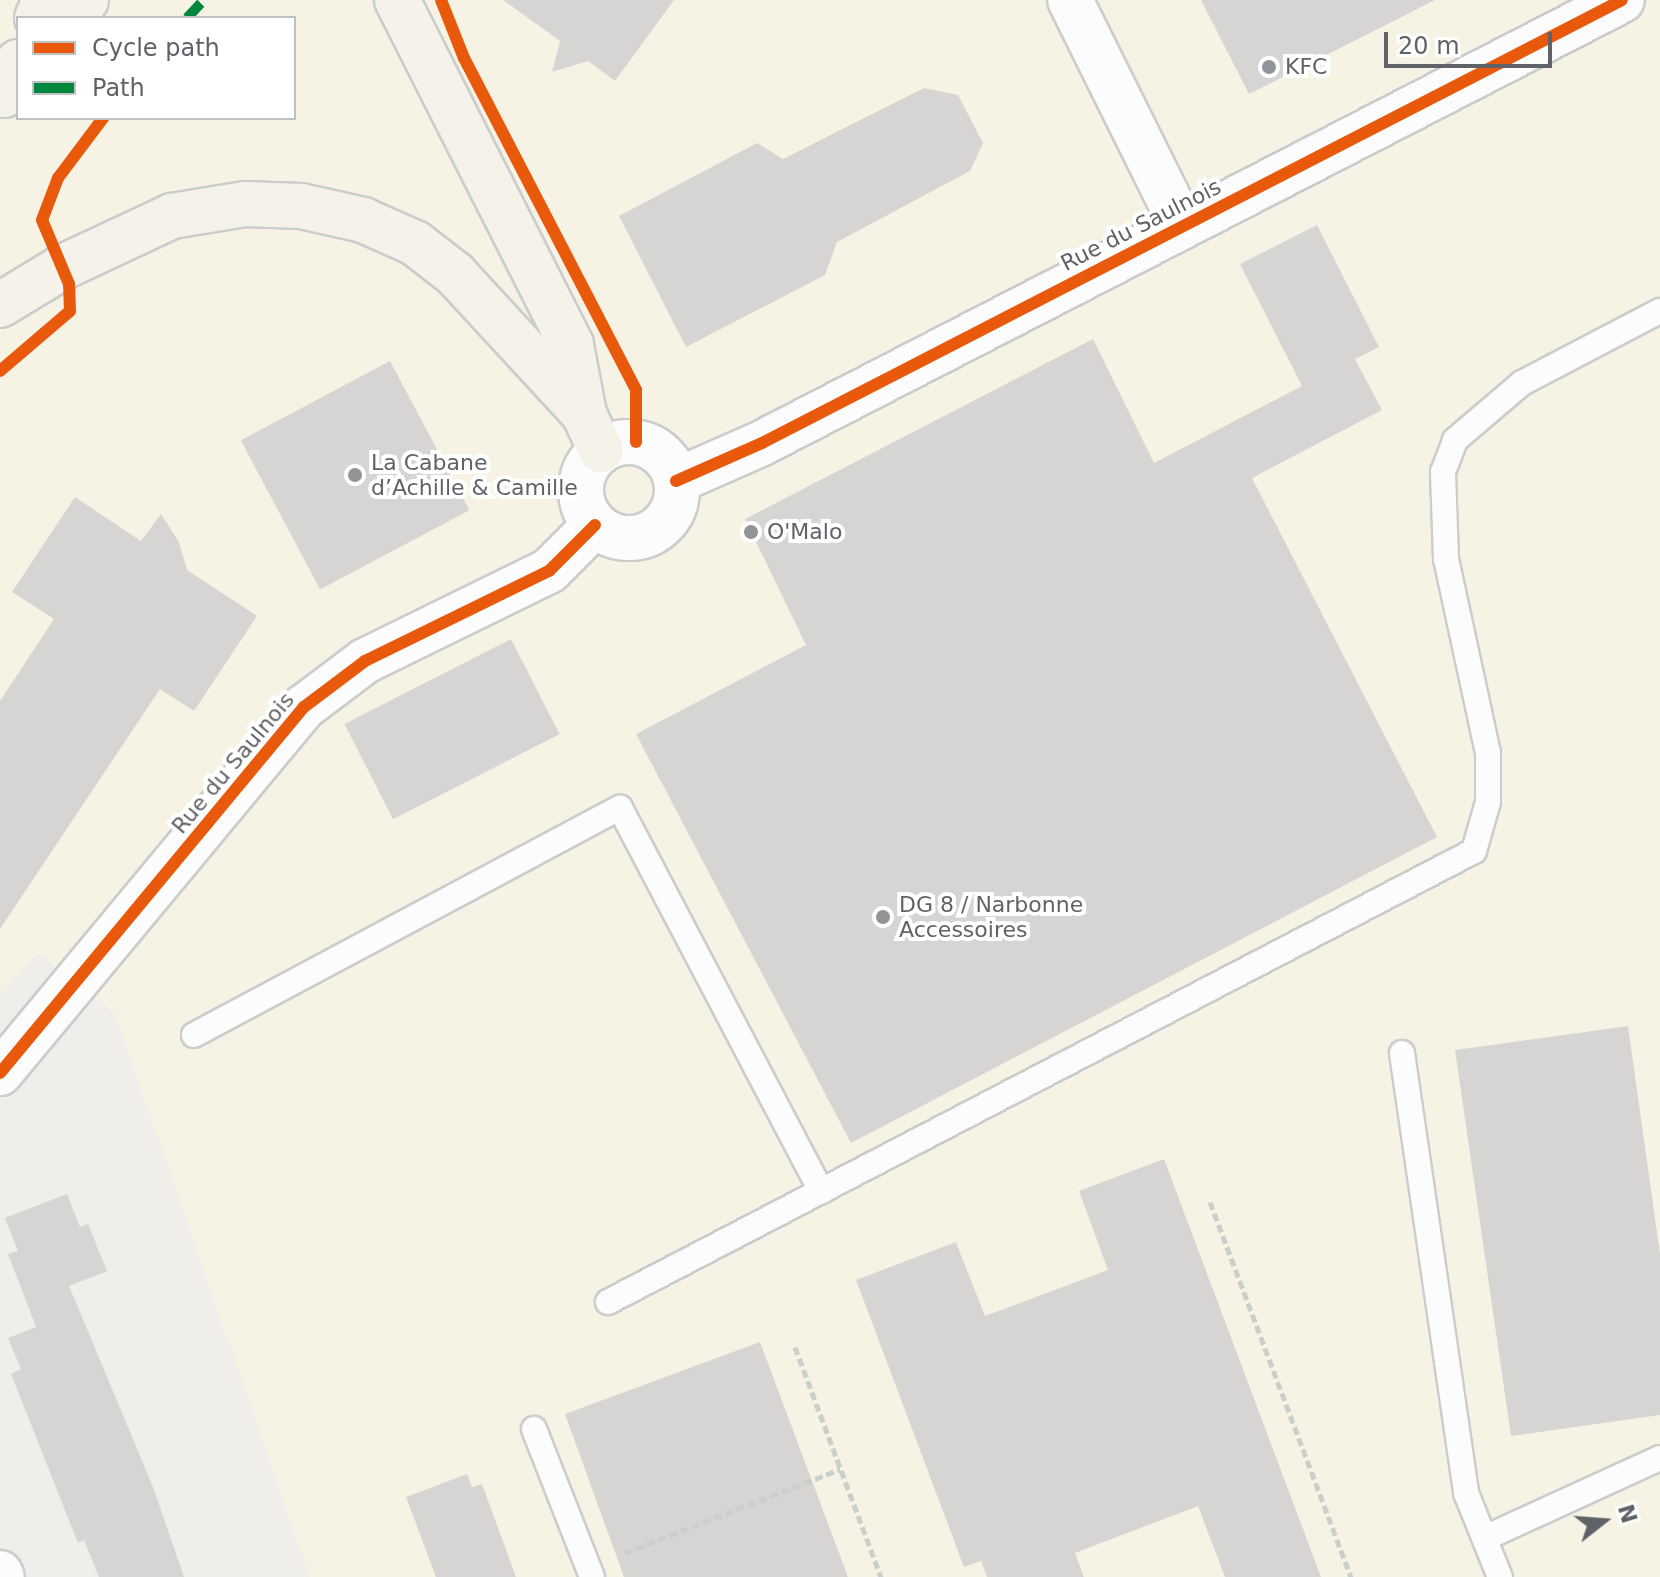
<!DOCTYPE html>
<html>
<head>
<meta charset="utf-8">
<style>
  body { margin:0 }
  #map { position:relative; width:1660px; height:1577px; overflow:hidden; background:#efeeea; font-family:"DejaVu Sans",sans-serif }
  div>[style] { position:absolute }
  .commercial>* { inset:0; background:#f7f3e4 }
  .building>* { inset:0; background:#d6d5d3; transform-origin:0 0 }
  .path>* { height:5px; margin-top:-2.5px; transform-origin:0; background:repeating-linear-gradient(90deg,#cacfcc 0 8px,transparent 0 12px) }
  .roads { filter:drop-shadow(2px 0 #cbcccc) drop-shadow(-2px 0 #cbcccc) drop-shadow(0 2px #cbcccc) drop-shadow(0 -2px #cbcccc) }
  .service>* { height:24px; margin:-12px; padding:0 12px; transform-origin:12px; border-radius:12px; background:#fdfcfc }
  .minor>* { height:44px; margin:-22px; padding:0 22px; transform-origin:22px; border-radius:22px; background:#fdfcfc }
  .minor>.ring { margin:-22px; padding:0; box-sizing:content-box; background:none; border:44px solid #fdfcfc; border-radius:50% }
  .primary>* { height:44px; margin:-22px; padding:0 22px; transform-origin:22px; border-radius:22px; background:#f4f2e9 }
  .quiet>* { height:10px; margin-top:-5px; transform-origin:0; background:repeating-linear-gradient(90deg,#00873e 0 20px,transparent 0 30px) }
  .cycleway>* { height:12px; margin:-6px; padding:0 6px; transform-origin:6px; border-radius:6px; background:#e8590c }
  .dots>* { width:22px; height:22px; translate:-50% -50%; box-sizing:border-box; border:4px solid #fff; border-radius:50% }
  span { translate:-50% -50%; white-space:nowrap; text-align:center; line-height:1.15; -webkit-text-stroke:8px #fff; paint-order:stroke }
  .poi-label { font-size:22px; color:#5f6368 }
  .left { translate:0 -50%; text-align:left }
  .street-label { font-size:22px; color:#5f6368 }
  .legend { position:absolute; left:16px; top:16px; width:280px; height:104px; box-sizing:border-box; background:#fff; border:2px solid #bfc1c3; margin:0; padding:10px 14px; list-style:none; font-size:24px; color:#5f6368 }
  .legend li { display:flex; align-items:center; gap:16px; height:40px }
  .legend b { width:40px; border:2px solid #bfc1c3 }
  .north { position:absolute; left:1564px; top:1481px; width:80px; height:80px; -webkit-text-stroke:6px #fff; paint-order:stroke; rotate:73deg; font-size:22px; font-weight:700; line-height:32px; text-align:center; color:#5f6368 }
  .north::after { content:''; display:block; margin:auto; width:28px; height:36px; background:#5f6368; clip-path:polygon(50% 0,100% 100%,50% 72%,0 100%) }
  .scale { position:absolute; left:1384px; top:32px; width:168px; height:36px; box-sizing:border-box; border:4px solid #5f6368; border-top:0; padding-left:10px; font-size:24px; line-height:28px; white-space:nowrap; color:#5f6368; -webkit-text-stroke:6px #fff; paint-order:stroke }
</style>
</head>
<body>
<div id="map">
  <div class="commercial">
    <i style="clip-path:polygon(evenodd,0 0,1660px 0,1660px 1577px,310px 1577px,115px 1013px,37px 952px,0 996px,0 0,18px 18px,294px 18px,294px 118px,18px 118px,18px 18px)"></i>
  </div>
  <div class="building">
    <i style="clip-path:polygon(503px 0,674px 0,615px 81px,588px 61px,552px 72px,560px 41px)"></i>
    <i style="clip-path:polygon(1201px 0,1435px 0,1249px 94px)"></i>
    <i style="clip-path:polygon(924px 88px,958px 95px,983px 143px,970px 171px,837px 242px,825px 275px,686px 347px,619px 216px,757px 143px,783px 159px)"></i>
    <i style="clip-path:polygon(1317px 225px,1379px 347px,1355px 359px,1382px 410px,1252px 478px,1437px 837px,851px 1143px,636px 734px,806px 645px,745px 519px,1093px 339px,1154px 463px,1302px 386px,1240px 264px)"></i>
    <i style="left:390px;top:361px;width:169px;height:169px;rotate:62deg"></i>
    <i style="clip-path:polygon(75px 497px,141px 541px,161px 514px,179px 542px,187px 570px,257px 616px,194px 711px,160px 689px,0 929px,0 701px,54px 619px,12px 592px)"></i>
    <i style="left:511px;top:639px;width:107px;height:187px;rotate:63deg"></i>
    <i style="clip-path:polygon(1628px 1026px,1660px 1254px,1660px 1415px,1511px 1436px,1455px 1050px)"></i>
    <i style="clip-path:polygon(1164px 1159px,1321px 1577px,1225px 1577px,1198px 1506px,1075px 1553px,1084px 1577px,987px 1577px,981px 1561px,964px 1567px,856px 1280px,956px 1242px,985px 1316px,1108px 1270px,1079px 1191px)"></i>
    <i style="clip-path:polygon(67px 1194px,80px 1227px,88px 1224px,107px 1271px,69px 1286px,153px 1487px,184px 1577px,99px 1577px,84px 1540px,78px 1543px,11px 1374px,21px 1369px,8px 1338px,36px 1327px,8px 1254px,18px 1251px,5px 1218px)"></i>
    <i style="clip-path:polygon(760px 1342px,848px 1577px,624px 1577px,565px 1414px)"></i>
    <i style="clip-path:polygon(467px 1474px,472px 1487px,482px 1484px,516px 1577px,436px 1577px,406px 1497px)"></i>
  </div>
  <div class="path">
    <i style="left:1210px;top:1202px;width:401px;rotate:69.4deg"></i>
    <i style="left:795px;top:1347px;width:246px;rotate:69.5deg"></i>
    <i style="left:625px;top:1553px;width:231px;rotate:-21.3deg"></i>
  </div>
  <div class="roads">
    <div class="service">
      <i style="left:194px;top:1035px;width:483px;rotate:-28.1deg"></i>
      <i style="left:620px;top:808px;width:433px;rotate:62.3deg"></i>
      <i style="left:1402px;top:1053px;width:445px;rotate:81.7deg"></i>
      <i style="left:1466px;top:1493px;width:91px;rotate:68deg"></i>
      <i style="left:608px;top:1302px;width:976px;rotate:-27.51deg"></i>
      <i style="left:1474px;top:851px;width:51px;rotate:-74.1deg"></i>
      <i style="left:1488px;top:802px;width:49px;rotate:-90deg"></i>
      <i style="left:1488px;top:753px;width:198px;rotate:-102.2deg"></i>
      <i style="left:1446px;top:559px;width:87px;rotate:-92deg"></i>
      <i style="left:1443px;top:472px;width:34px;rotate:-69deg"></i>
      <i style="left:1455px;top:440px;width:88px;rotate:-40.4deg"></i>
      <i style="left:1522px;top:383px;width:156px;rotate:-27.6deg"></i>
      <i style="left:534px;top:1429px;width:159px;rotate:68.6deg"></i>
      <i style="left:1485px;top:1538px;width:192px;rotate:-24.6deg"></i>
    </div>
    <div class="minor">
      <i style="left:1070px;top:0;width:252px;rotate:63.6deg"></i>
      <i class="ring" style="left:581px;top:442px;width:52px;height:52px"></i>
      <i style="left:676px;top:481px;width:94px;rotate:-23.8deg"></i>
      <i style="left:762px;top:443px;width:967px;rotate:-27.25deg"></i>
      <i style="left:0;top:1073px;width:476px;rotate:-50.3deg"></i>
      <i style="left:304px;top:707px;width:76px;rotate:-37deg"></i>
      <i style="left:365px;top:661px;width:205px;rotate:-26.1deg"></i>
      <i style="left:549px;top:571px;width:65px;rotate:-45deg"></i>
      <i style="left:0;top:1573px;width:4px;rotate:63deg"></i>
    </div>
    <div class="primary">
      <i style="left:397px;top:0;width:386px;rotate:63.2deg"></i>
      <i style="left:571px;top:345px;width:70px;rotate:79.3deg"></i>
      <i style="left:584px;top:414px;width:40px;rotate:65deg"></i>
      <i style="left:37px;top:18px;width:20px;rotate:-66deg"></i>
      <i style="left:70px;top:18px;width:24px;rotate:-48deg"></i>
      <i style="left:4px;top:95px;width:36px;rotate:-67deg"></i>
      <i style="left:0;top:305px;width:71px;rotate:-31.2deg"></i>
      <i style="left:61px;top:268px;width:123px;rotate:-25.1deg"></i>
      <i style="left:172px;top:216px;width:74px;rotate:-9.3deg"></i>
      <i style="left:245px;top:204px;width:56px;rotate:2deg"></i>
      <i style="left:301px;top:206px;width:64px;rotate:12.7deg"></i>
      <i style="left:363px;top:220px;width:57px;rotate:23.9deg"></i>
      <i style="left:415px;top:243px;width:51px;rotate:37.8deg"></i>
      <i style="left:455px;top:274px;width:190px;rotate:47.3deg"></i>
    </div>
  </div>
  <div class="quiet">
    <i style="left:187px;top:18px;width:25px;rotate:-47deg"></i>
  </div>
  <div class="cycleway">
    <i style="left:441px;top:0;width:62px;rotate:68.4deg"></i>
    <i style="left:464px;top:58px;width:374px;rotate:62.6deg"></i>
    <i style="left:636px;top:390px;width:52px;rotate:90deg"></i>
    <i style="left:0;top:371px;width:92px;rotate:-40.6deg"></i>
    <i style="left:70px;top:311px;width:27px;rotate:-92deg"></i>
    <i style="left:69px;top:284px;width:69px;rotate:-112.9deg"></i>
    <i style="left:42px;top:220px;width:45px;rotate:-69.1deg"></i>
    <i style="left:58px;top:178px;width:75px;rotate:-53.1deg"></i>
    <i style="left:676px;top:481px;width:94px;rotate:-23.8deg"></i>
    <i style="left:762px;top:443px;width:967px;rotate:-27.25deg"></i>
    <i style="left:0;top:1073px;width:476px;rotate:-50.3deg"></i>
    <i style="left:304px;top:707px;width:76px;rotate:-37deg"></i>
    <i style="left:365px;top:661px;width:205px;rotate:-26.1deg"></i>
    <i style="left:549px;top:571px;width:65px;rotate:-45deg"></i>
  </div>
  <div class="dots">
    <i style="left:1269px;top:67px;background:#919496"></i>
    <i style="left:355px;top:475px;background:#919496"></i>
    <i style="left:751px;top:532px;background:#919496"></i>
    <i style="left:883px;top:917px;background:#919496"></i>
  </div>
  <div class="poi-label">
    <span class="left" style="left:1285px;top:67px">KFC</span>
    <span class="left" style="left:371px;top:475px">La Cabane<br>d’Achille &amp; Camille</span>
    <span class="left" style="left:767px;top:532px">O'Malo</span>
    <span class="left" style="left:899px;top:917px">DG 8 / Narbonne<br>Accessoires</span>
  </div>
  <div class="street-label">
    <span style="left:1141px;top:225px;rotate:-27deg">Rue du Saulnois</span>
    <span style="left:233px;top:763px;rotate:-50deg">Rue du Saulnois</span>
  </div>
  <ul class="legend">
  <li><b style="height:10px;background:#e8590c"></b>Cycle path</li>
  <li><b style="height:10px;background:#00873e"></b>Path</li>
  </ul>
  <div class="north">N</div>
  <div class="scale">20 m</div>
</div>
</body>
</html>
